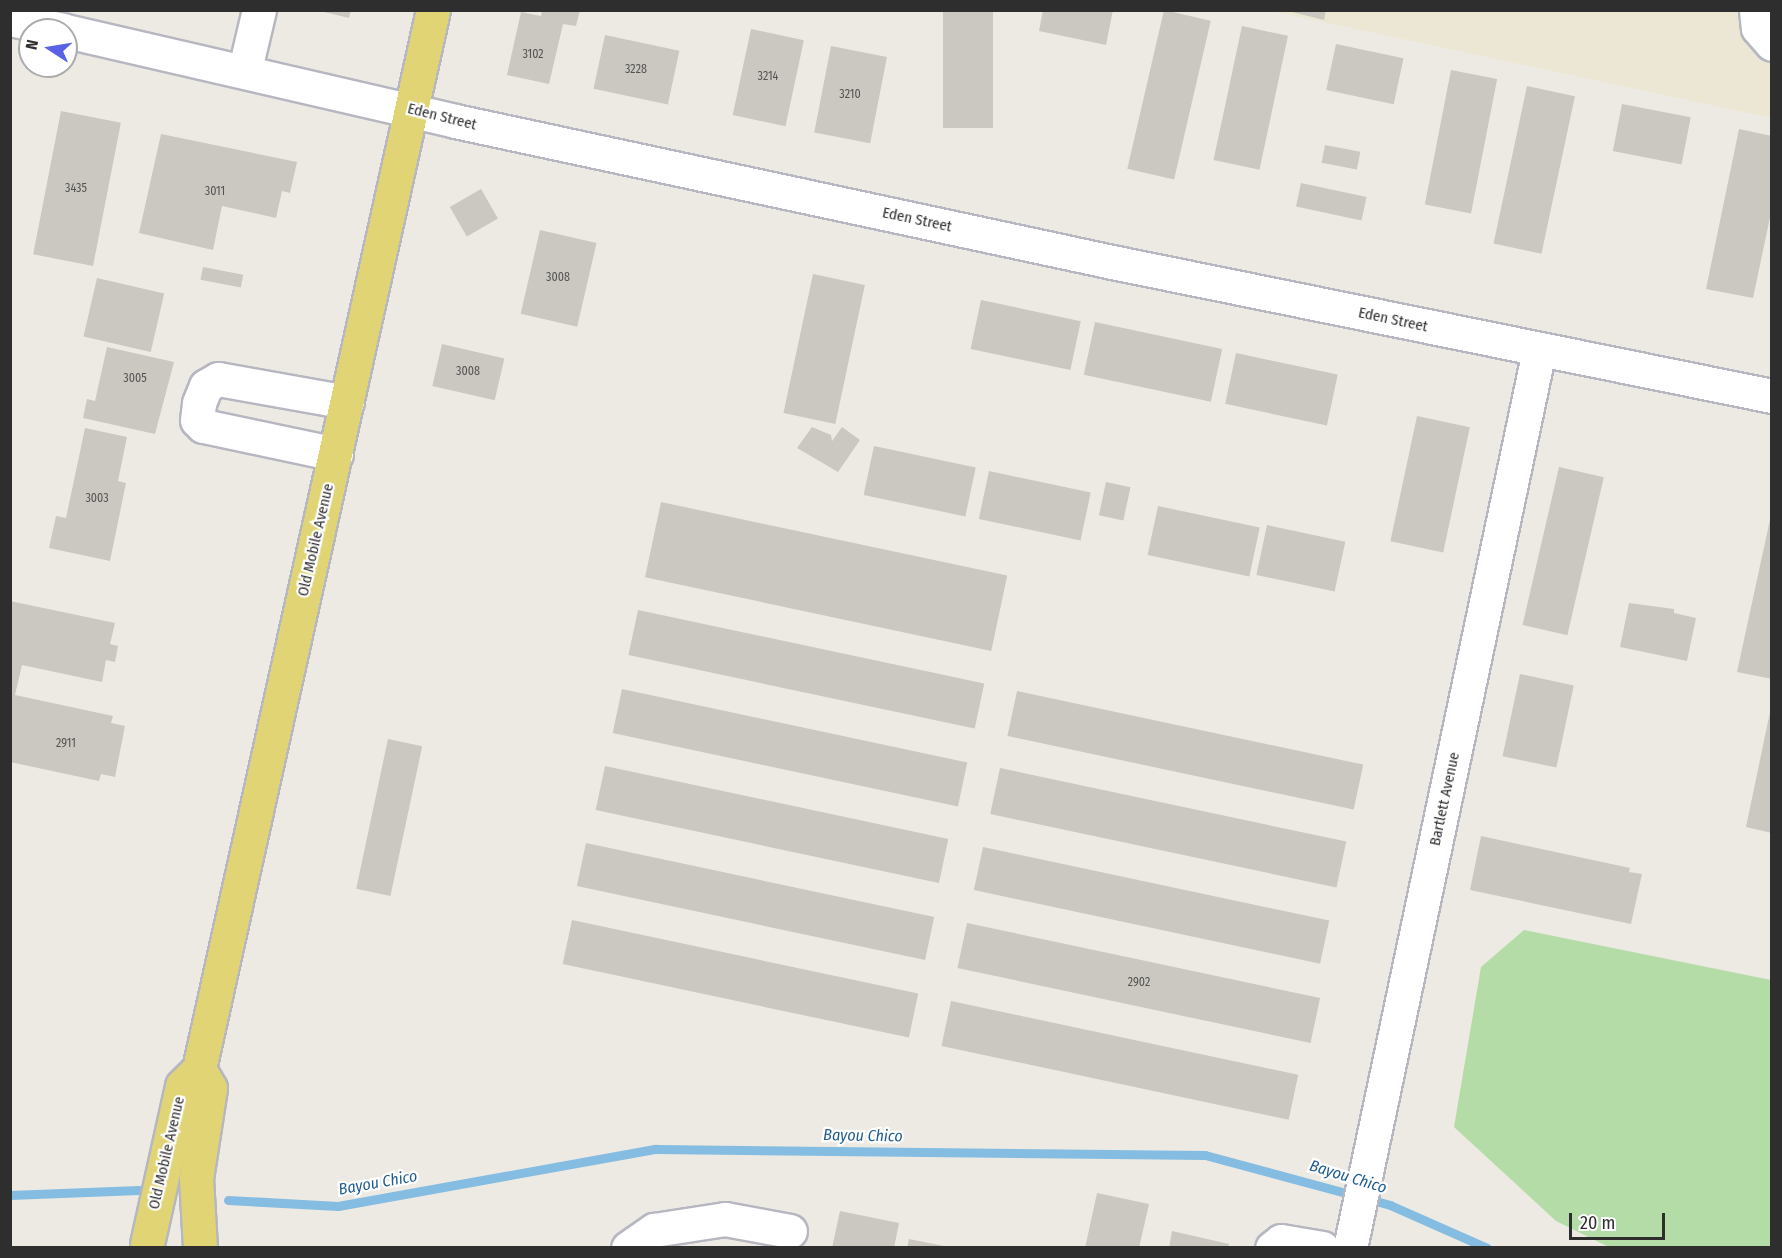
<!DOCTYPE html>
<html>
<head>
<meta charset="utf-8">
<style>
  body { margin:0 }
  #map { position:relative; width:1782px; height:1258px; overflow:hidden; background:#edeae3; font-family:"Fira Sans Condensed",sans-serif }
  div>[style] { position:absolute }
  .education>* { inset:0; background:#ece7d5 }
  .green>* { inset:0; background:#b3dca7 }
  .stream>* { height:9px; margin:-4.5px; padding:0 4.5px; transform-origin:4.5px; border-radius:4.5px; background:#84bde1 }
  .building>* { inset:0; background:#cac8c1; transform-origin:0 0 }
  .roads { filter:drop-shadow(2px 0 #b6b7c0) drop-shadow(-2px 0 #b6b7c0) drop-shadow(0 2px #b6b7c0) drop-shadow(0 -2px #b6b7c0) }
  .minor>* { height:33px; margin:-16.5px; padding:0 16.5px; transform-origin:16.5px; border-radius:16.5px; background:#fff }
  .major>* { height:33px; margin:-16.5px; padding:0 16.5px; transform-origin:16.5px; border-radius:16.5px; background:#e0d474 }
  span { translate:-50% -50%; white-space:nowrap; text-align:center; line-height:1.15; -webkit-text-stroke:4.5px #fff; paint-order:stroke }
  .number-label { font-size:12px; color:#555453 }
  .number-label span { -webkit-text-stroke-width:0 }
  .street-label { font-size:15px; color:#2e2e2e }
  .water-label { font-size:16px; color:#1f5c90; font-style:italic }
  .frame { position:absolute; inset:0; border:12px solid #2e2e2e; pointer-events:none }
  .north { position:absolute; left:18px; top:18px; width:60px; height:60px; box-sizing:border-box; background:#fff; border:2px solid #ababab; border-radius:50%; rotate:282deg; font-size:16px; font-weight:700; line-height:24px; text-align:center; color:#2e2e2e }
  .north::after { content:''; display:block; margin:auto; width:21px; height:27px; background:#5962e4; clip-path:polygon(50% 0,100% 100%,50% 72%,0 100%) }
  .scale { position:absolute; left:1569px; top:1213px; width:96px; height:27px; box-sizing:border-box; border:3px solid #2e2e2e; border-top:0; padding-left:8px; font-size:18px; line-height:21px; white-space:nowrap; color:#2e2e2e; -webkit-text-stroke:4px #fff; paint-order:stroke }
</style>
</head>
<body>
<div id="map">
  <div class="education">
    <i style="clip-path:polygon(1272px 11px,1771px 11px,1771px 118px)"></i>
  </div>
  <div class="green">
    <i style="clip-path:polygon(1524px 930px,1771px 980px,1771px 1247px,1609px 1247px,1556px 1221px,1454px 1127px,1481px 967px)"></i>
  </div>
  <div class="stream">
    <i style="left:10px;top:1195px;width:129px;rotate:-2.2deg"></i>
    <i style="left:228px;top:1200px;width:110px;rotate:3.1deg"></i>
    <i style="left:338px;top:1206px;width:323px;rotate:-10.2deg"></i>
    <i style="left:656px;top:1149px;width:549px;rotate:0.63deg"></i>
    <i style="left:1205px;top:1155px;width:192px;rotate:15.1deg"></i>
    <i style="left:1390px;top:1205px;width:106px;rotate:23.9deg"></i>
  </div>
  <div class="building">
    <i style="clip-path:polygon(316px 10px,351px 10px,349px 18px)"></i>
    <i style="clip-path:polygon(542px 10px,580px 10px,576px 26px,563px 24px,549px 84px,507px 75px,521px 12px,541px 16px)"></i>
    <i style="left:943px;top:10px;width:50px;height:118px"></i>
    <i style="clip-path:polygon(1043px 10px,1113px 10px,1106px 45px,1039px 31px)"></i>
    <i style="left:1164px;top:10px;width:48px;height:163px;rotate:13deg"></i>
    <i style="clip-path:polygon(1284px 10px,1326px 10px,1324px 20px)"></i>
    <i style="left:1242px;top:26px;width:47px;height:137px;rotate:12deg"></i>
    <i style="left:751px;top:29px;width:54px;height:88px;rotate:12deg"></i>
    <i style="left:605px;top:35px;width:76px;height:55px;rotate:12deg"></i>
    <i style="left:1336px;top:44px;width:69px;height:47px;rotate:12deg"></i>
    <i style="left:831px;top:46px;width:57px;height:88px;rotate:11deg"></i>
    <i style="left:1451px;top:70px;width:47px;height:137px;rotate:11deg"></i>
    <i style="left:1527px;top:86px;width:49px;height:161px;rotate:12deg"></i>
    <i style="left:1622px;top:104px;width:70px;height:48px;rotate:11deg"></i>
    <i style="left:61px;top:111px;width:61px;height:146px;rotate:11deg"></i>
    <i style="clip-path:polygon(1739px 129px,1772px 136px,1772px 208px,1753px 298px,1706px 289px)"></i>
    <i style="clip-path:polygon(161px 134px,297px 162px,290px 193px,282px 191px,276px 218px,222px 206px,213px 250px,139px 233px)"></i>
    <i style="left:1325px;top:145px;width:36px;height:18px;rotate:11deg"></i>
    <i style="left:1301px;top:183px;width:67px;height:24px;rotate:12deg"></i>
    <i style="left:481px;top:189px;width:34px;height:36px;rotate:60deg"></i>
    <i style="left:540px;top:230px;width:58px;height:86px;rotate:13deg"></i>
    <i style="left:203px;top:267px;width:41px;height:13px;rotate:11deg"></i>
    <i style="left:813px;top:274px;width:53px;height:142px;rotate:12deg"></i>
    <i style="left:97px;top:278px;width:69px;height:60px;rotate:13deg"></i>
    <i style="left:981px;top:300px;width:102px;height:50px;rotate:12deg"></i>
    <i style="left:1095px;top:322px;width:130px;height:54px;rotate:12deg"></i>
    <i style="left:442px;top:344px;width:64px;height:43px;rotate:13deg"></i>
    <i style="clip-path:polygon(107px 347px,174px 362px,155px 434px,83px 418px,87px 399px,95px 401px)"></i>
    <i style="left:1236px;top:353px;width:104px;height:52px;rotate:12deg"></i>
    <i style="left:1417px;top:416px;width:54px;height:128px;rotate:12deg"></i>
    <i style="clip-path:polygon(812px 427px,831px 435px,832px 441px,842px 427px,860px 440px,838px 472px,797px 448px)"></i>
    <i style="clip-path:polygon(85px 428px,127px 437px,118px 481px,126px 483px,110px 561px,49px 548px,56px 516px,66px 518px)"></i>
    <i style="left:874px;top:446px;width:104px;height:50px;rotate:12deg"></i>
    <i style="left:1559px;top:467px;width:46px;height:162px;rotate:13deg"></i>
    <i style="left:989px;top:471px;width:104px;height:49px;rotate:12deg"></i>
    <i style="left:1106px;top:482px;width:25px;height:34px;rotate:12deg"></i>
    <i style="left:661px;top:502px;width:354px;height:77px;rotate:12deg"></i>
    <i style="left:1158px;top:506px;width:104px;height:50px;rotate:12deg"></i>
    <i style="clip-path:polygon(1771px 515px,1772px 515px,1772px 679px,1737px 672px)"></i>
    <i style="left:1267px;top:525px;width:80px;height:51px;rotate:12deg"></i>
    <i style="clip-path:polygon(10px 601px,115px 623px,110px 644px,118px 646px,115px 662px,106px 660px,102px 682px,22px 665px,15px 695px,113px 716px,111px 723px,125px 726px,115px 777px,101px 774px,99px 781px,10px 762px)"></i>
    <i style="clip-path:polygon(1629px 603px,1674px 609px,1674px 613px,1696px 618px,1687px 661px,1620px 647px)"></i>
    <i style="left:638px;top:610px;width:354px;height:46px;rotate:12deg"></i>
    <i style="left:1520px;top:674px;width:55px;height:84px;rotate:12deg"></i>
    <i style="left:622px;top:689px;width:353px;height:45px;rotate:12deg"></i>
    <i style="left:1017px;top:691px;width:354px;height:46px;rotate:12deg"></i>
    <i style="clip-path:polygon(1770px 712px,1772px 712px,1772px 833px,1746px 827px)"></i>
    <i style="left:388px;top:739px;width:35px;height:153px;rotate:12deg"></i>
    <i style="left:605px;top:766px;width:351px;height:45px;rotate:12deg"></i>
    <i style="left:1000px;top:768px;width:354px;height:47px;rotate:12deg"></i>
    <i style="clip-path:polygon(1481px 836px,1630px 868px,1629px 872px,1642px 874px,1631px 924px,1470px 890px)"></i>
    <i style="left:586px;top:843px;width:356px;height:44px;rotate:12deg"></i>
    <i style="left:983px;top:847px;width:354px;height:44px;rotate:12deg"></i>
    <i style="left:572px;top:920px;width:354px;height:45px;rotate:12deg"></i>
    <i style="left:967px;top:923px;width:361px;height:46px;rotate:12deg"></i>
    <i style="left:951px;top:1001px;width:355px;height:46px;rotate:12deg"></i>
    <i style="clip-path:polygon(1097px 1193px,1149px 1204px,1139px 1248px,1085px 1248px)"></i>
    <i style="clip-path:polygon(840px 1211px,899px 1223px,894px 1248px,832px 1248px)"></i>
    <i style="clip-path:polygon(1172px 1231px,1229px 1244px,1228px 1248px,1169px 1248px)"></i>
    <i style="clip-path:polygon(909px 1239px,944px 1246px,944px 1248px,907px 1248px)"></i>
  </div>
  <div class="roads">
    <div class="minor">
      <i style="left:1756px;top:10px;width:18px;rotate:84deg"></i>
      <i style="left:1758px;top:28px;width:21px;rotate:49deg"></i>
      <i style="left:10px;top:19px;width:54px;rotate:11.7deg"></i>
      <i style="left:66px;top:31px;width:399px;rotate:13deg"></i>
      <i style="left:455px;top:121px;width:672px;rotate:12.11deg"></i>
      <i style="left:1112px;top:262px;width:673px;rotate:11.48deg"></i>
      <i style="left:245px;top:69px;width:61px;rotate:-76.7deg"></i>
      <i style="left:336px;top:454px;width:136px;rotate:-168.1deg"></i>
      <i style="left:203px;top:426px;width:8px;rotate:-135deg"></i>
      <i style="left:197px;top:420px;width:17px;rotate:-83deg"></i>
      <i style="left:199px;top:403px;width:18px;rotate:-68deg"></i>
      <i style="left:206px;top:386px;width:14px;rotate:-30deg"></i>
      <i style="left:218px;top:379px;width:131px;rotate:10.1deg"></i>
      <i style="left:628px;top:1248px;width:32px;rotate:-35deg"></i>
      <i style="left:654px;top:1230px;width:72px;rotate:-8.8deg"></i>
      <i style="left:725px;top:1219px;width:66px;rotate:10.5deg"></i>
      <i style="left:1272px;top:1248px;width:11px;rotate:-38deg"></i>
      <i style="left:1281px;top:1241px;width:42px;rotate:9.7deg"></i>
      <i style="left:1350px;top:1248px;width:918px;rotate:-78.11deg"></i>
    </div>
    <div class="major">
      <i style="left:199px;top:1069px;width:22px;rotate:60deg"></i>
      <i style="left:210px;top:1088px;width:91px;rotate:98.8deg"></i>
      <i style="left:196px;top:1178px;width:70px;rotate:86.7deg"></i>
      <i style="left:147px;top:1244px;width:162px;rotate:-77.5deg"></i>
      <i style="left:182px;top:1086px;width:24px;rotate:-45deg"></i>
      <i style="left:199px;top:1069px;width:1085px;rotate:-77.54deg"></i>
    </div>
  </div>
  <div class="number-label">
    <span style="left:533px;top:55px">3102</span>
    <span style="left:636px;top:70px">3228</span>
    <span style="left:768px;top:77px">3214</span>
    <span style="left:850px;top:95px">3210</span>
    <span style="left:76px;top:189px">3435</span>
    <span style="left:215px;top:192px">3011</span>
    <span style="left:558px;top:278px">3008</span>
    <span style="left:468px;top:372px">3008</span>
    <span style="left:135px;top:379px">3005</span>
    <span style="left:97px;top:499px">3003</span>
    <span style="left:66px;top:744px">2911</span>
    <span style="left:1139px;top:983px">2902</span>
  </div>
  <div class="street-label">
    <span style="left:442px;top:117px;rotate:14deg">Eden Street</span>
    <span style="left:917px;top:220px;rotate:12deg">Eden Street</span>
    <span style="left:1393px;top:320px;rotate:12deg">Eden Street</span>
    <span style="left:316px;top:540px;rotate:-77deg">Old Mobile Avenue</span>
    <span style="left:1445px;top:799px;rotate:-78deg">Bartlett Avenue</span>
    <span style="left:167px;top:1153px;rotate:-77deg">Old Mobile Avenue</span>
  </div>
  <div class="water-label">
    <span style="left:863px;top:1136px;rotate:1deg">Bayou Chico</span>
    <span style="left:1348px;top:1177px;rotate:17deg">Bayou Chico</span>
    <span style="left:378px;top:1183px;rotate:-10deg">Bayou Chico</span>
  </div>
  <div class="frame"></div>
  <div class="north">N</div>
  <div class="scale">20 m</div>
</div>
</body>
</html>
